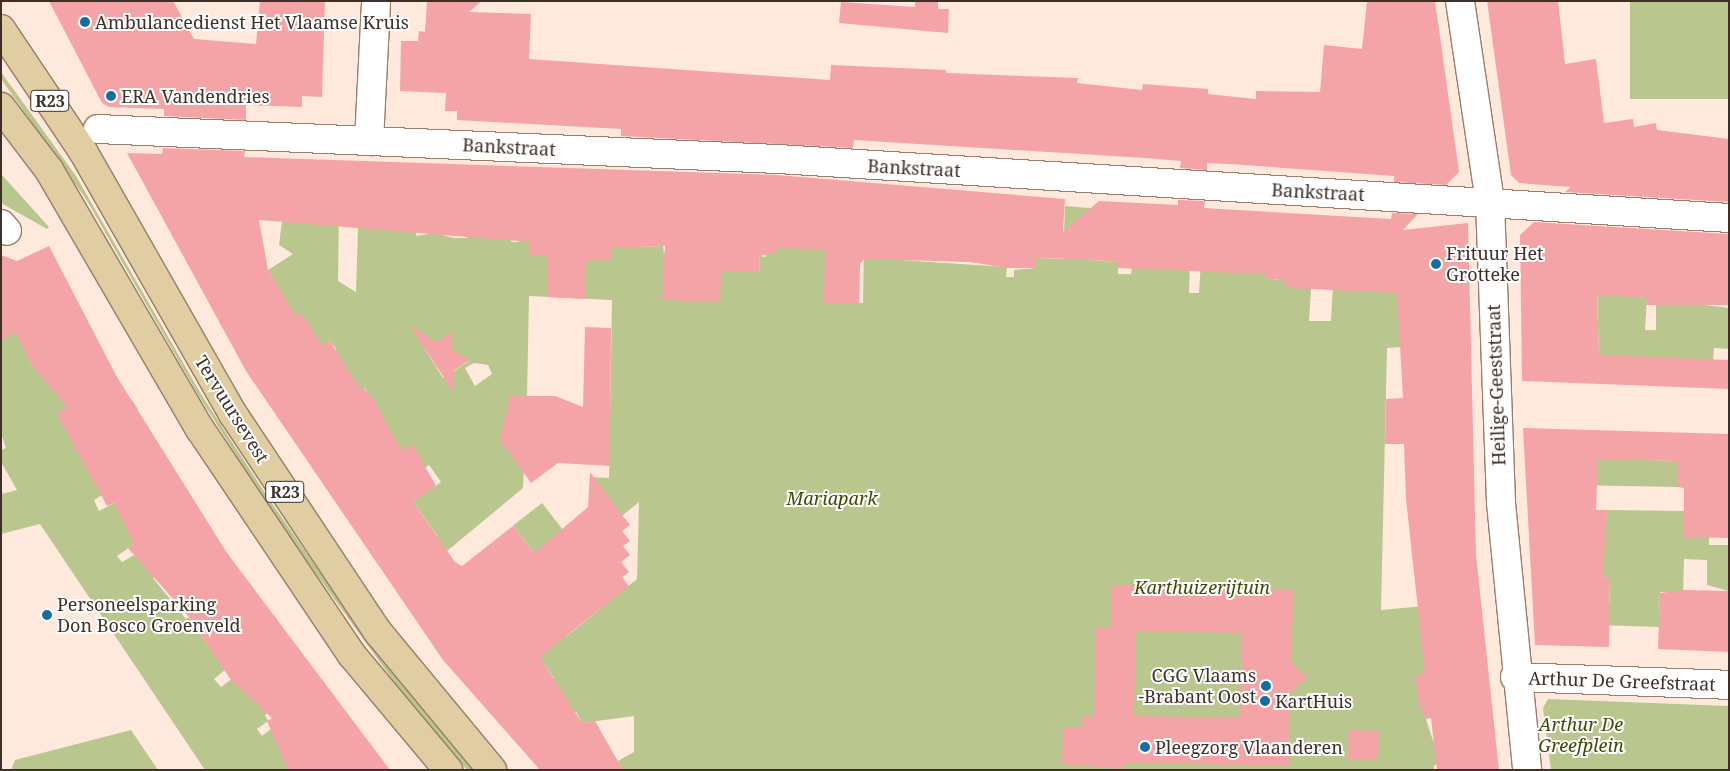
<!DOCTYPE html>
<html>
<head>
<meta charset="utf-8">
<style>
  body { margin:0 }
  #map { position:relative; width:1730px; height:771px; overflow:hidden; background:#ffe9dd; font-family:"Noto Serif",serif }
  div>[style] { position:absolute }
  .green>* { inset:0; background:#b9c78e; transform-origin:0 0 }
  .building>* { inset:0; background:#f4a4a7; transform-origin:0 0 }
  .roads { filter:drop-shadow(1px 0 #9b7b69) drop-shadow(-1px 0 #9b7b69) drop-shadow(0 1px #9b7b69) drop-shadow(0 -1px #9b7b69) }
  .minor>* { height:28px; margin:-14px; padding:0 14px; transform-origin:14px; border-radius:14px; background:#fff }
  .major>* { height:28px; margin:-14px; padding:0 14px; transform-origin:14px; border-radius:14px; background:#e1cda2 }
  .dots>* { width:14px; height:14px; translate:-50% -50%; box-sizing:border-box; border:2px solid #fff; border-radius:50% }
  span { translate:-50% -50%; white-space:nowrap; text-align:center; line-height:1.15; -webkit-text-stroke:4px #fff; paint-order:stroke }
  .shield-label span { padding:1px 4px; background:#fff; border:1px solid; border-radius:4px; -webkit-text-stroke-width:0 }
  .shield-label { font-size:16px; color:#3d3028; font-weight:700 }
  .poi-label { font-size:18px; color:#3d3028 }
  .left { translate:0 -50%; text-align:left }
  .right { translate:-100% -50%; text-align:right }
  .street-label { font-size:18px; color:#3d3028 }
  .park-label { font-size:18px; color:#3e4901; font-style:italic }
  .frame { position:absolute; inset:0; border:2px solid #3d3028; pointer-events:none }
</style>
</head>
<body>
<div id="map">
  <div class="green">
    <i style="left:1630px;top:1px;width:99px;height:98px"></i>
    <i style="clip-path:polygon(1px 72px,76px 176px,201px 394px,269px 499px,369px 643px,473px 770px,467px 770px,395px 683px,280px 524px,200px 398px,86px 199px,1px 79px)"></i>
    <i style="clip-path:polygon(1px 174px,49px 227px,47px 229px,1px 203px)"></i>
    <i style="clip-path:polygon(evenodd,1065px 206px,1090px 208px,1089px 260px,1118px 262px,1118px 274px,1131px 274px,1135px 244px,1190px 260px,1189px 293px,1199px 293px,1201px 261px,1266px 272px,1265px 278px,1278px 280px,1280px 263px,1311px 289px,1309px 321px,1331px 321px,1333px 285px,1402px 283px,1402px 347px,1387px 348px,1381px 610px,1425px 606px,1444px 650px,1426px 719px,1433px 741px,1440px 740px,1443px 764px,1434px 765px,1434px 770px,622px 770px,618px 761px,634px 752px,634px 716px,582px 723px,576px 712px,571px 714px,549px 684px,554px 678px,540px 658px,530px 588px,567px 636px,637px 579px,639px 502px,622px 516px,590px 477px,609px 478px,612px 300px,529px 296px,527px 398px,505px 417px,526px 425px,523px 488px,441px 556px,431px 543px,438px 537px,413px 502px,441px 482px,429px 465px,401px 484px,401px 452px,365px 388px,336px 407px,336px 349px,330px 341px,311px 353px,302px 314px,285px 324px,286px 300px,268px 270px,293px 254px,279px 245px,282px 221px,339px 209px,338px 281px,356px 292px,358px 228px,416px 228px,416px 236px,435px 233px,454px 238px,467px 238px,468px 231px,511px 228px,511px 242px,519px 242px,520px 235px,530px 235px,530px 255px,602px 254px,602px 260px,611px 260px,612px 234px,641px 241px,641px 247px,663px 246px,664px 253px,701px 254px,744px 272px,759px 272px,760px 256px,765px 257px,777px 235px,825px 247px,848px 303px,863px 303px,864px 240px,899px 260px,1007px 267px,1006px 277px,1014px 277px,1014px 270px,1036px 268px,1036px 258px,1063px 259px,1065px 206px,437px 342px,469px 360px,469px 361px,443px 378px,425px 349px,437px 342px,1065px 206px,474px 363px,488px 365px,492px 374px,475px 386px,465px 368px,474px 363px)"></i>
    <i style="clip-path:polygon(1636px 284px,1636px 297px,1647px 298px,1645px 330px,1656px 330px,1656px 299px,1729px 308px,1729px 349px,1714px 348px,1713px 360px,1599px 356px,1597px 290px)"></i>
    <i style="clip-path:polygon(1px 298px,32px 365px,118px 408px,132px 400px,138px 409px,76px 447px,111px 490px,94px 500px,99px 511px,114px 503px,140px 540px,117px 556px,122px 562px,152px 545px,166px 565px,153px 578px,186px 619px,217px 599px,224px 609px,196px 628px,225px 670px,214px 679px,221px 687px,240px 673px,284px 702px,265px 715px,268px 721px,257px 729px,262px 736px,276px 725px,315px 770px,205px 770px,40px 524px,1px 534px,1px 494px,17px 490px,1px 462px,1px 450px,6px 448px,1px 433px)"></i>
    <i style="clip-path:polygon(1585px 458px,1678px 461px,1678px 487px,1571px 485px)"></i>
    <i style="left:542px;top:503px;width:58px;height:37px;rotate:52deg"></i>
    <i style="clip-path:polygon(1607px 510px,1684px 511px,1709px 537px,1709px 545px,1729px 545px,1729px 591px,1707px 585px,1707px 560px,1684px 559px,1683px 593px,1660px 592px,1659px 627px,1597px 625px,1610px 602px,1610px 578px,1601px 577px)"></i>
    <i style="clip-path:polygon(1548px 699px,1729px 706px,1729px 770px,1551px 770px,1543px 708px)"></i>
    <i style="clip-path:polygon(131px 730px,158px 770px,11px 770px,15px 760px)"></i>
  </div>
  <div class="building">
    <i style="clip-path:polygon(49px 1px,173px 1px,194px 39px,256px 44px,260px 1px,325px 1px,322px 97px,302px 96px,302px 107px,246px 105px,246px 120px,164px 116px,164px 109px,109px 107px,102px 103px)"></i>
    <i style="clip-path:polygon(427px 1px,482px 1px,469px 12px,531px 14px,529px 59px,830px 80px,831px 65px,946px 70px,946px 73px,1078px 78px,1077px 83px,1142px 90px,1143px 84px,1208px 89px,1208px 94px,1256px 99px,1256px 91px,1320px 92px,1324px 45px,1362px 49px,1367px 2px,1435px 1px,1459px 172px,1446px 185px,1394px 182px,1394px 176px,1230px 164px,1207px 163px,1207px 170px,1180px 168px,1181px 161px,1145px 158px,854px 140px,853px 148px,621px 136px,621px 129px,457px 120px,457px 111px,445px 111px,446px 93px,400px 91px,401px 41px,418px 41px,419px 31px,425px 32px)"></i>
    <i style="clip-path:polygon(915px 1px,938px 1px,938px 9px,949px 9px,948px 33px,839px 23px,841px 2px,915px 7px)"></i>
    <i style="clip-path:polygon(1487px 1px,1558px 1px,1565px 64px,1596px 59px,1604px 123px,1633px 119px,1634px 127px,1656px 123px,1657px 130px,1729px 139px,1729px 202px,1565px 192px,1571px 187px,1519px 183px,1511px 175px)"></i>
    <i style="clip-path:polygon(163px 148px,245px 151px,244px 157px,777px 175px,1065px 199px,1063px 232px,1099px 201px,1178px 205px,1178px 200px,1205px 201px,1204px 208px,1391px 219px,1392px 213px,1418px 214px,1403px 230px,1468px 223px,1476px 555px,1499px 770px,1437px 770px,1431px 718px,1426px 719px,1419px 703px,1415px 675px,1425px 674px,1406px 499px,1404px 444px,1385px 444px,1386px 399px,1403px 398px,1397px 293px,1286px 288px,1287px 281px,1265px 278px,1265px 274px,1118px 268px,1118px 262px,1076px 259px,1036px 258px,1036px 268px,1007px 268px,970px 262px,864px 259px,860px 264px,859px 304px,824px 304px,825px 250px,778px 248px,778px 252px,760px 256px,759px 272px,721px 272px,720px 302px,682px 301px,662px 299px,665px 246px,612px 248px,612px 260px,585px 261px,586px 299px,547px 297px,548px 256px,530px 255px,530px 242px,259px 220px,268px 270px,297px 317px,302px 313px,322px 346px,330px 341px,361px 390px,364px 388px,375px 402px,402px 451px,413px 445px,436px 486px,413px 502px,455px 562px,462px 566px,513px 526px,534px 553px,588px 507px,590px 472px,630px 525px,622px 531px,630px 541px,623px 546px,630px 555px,621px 562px,629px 572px,622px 577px,629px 586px,540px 657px,582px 723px,595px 721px,623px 770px,540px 770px,443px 660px,246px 371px,127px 153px,162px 154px)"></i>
    <i style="clip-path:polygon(1534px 222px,1729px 234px,1729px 305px,1646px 305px,1647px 298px,1597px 295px,1599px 355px,1729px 360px,1729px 389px,1522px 381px,1520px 235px)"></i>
    <i style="clip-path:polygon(49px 246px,117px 377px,227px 553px,390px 770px,288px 770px,267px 721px,272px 718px,231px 680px,189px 617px,128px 548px,134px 544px,114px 503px,107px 506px,57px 414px,67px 407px,32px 365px,16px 333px,1px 340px,1px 255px,17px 261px)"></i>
    <i style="clip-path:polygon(410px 326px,437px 342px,452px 332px,452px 350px,470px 360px,453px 371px,454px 393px)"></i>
    <i style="clip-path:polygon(585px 327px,611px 328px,610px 466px,558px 463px,531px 483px,500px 440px,510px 396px,555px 396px,583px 407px)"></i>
    <i style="clip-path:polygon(1523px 428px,1729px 434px,1729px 538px,1684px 537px,1684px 488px,1678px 487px,1678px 461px,1598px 459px,1596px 510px,1607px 510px,1603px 577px,1610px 578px,1609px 647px,1535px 645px)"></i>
    <i style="clip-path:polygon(evenodd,1112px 585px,1294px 590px,1291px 662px,1307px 677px,1290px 693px,1289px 766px,1126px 763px,1121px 769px,1062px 764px,1063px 727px,1082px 727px,1083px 716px,1094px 717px,1096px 627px,1112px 627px,1112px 585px,1136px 631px,1242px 633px,1240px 718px,1134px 716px,1136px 631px)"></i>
    <i style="clip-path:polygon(1684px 590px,1729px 591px,1729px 652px,1658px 649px,1660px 593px)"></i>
    <i style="left:1349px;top:730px;width:30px;height:29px;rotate:2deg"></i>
  </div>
  <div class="roads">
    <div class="minor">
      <i style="left:1460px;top:1px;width:203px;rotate:81.5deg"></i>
      <i style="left:1490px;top:202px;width:301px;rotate:87.9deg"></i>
      <i style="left:1501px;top:503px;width:268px;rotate:84.4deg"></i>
      <i style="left:98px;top:129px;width:681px;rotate:2.53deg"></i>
      <i style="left:778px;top:159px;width:953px;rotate:3.55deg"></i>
      <i style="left:369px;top:141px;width:140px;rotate:-87.1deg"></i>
      <i style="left:1px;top:224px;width:9px;rotate:49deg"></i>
      <i style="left:1515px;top:677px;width:214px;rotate:2.1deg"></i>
    </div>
    <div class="major">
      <i style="left:1px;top:29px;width:149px;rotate:56.2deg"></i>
      <i style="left:84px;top:153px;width:301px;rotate:60.3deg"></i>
      <i style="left:233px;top:414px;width:262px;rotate:56.4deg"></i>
      <i style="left:378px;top:632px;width:179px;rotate:50.4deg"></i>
      <i style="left:1px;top:107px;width:79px;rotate:52.7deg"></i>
      <i style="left:49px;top:170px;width:300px;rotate:59.8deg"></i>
      <i style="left:200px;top:429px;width:272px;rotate:56.1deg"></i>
      <i style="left:352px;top:655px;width:150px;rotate:50.1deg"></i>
    </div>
  </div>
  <div class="dots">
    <i style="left:85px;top:22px;background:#196c9d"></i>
    <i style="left:111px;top:96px;background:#196c9d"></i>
    <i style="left:1436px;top:264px;background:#196c9d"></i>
    <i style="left:47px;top:615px;background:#196c9d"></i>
    <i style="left:1266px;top:686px;background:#196c9d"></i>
    <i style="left:1265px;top:701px;background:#196c9d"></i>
    <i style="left:1145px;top:747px;background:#196c9d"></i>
  </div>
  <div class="shield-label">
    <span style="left:50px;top:101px">R23</span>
    <span style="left:285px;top:492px">R23</span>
  </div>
  <div class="poi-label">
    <span class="left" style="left:95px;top:22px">Ambulancedienst Het Vlaamse Kruis</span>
    <span class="left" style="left:121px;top:96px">ERA Vandendries</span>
    <span class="left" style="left:1446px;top:264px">Frituur Het<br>Grotteke</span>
    <span class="left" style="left:57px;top:615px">Personeelsparking<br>Don Bosco Groenveld</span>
    <span class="right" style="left:1256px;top:686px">CGG Vlaams<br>-Brabant Oost</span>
    <span class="left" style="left:1275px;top:701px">KartHuis</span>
    <span class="left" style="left:1155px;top:747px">Pleegzorg Vlaanderen</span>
  </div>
  <div class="street-label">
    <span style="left:509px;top:147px;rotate:3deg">Bankstraat</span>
    <span style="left:914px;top:168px;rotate:3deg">Bankstraat</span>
    <span style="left:1318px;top:192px;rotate:3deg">Bankstraat</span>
    <span style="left:1496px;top:385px;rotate:-92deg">Heilige-Geeststraat</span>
    <span style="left:232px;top:409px;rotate:58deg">Tervuursevest</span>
    <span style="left:1622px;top:681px;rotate:2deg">Arthur De Greefstraat</span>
  </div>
  <div class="park-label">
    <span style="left:832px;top:498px">Mariapark</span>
    <span style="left:1202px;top:587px">Karthuizerijtuin</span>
    <span style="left:1581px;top:735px">Arthur De<br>Greefplein</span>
  </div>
  <div class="frame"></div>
</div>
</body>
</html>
